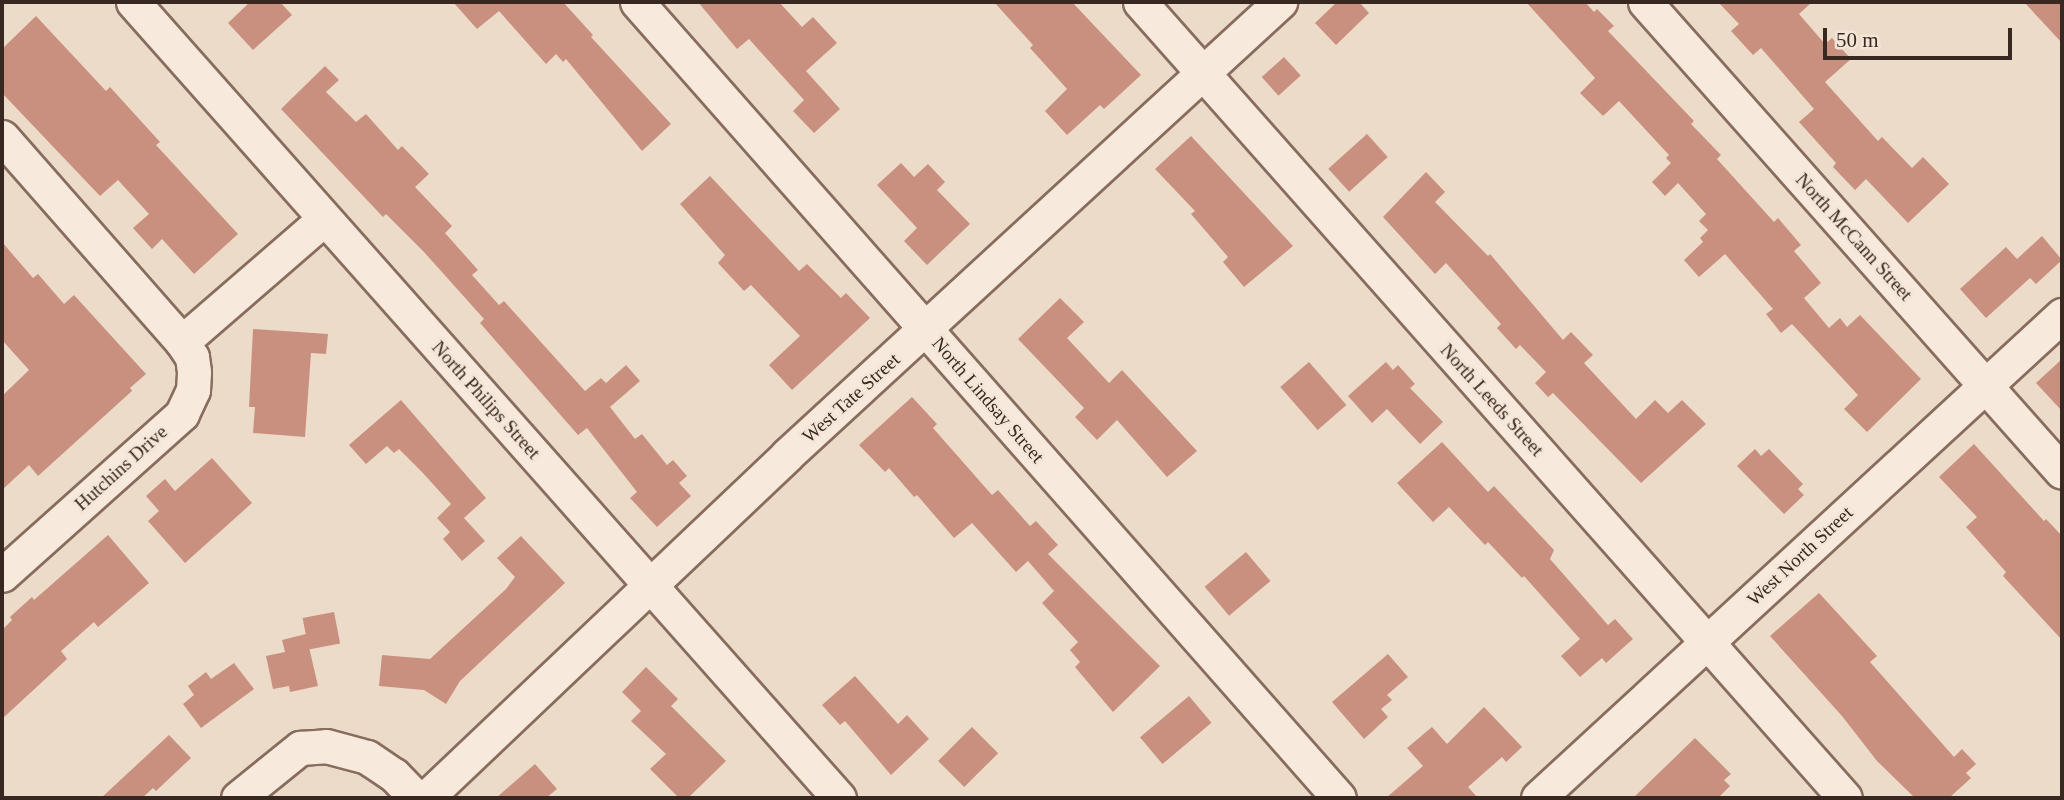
<!DOCTYPE html>
<html>
<head>
<meta charset="utf-8">
<style>
  body { margin:0 }
  #map { position:relative; width:2064px; height:800px; overflow:hidden; background:#ecdbc8; font-family:"Times New Roman",serif }
  div>[style] { position:absolute }
  .building>* { inset:0; background:#c99080; transform-origin:0 0 }
  .roads { filter:drop-shadow(2px 0 #886c5e) drop-shadow(-2px 0 #886c5e) drop-shadow(0 2px #886c5e) drop-shadow(0 -2px #886c5e) }
  .minor>* { height:33px; margin:-16.5px; padding:0 16.5px; transform-origin:16.5px; border-radius:16.5px; background:#f7e9db }
  span { translate:-50% -50%; white-space:nowrap; text-align:center; line-height:1.15; -webkit-text-stroke:5px #f4e6d7; paint-order:stroke }
  .street-label { font-size:19px; color:#392821 }
  .frame { position:absolute; inset:0; border:4px solid #392821; pointer-events:none }
  .scale { position:absolute; left:1823px; top:28px; width:189px; height:32px; box-sizing:border-box; border:4px solid #392821; border-top:0; padding-left:9px; font-size:21px; line-height:24px; white-space:nowrap; color:#392821; -webkit-text-stroke:5px #f4e6d7; paint-order:stroke }
</style>
</head>
<body>
<div id="map">
  <div class="building">
    <i style="clip-path:polygon(250px 2px,280px 2px,292px 15px,253px 50px,228px 23px)"></i>
    <i style="clip-path:polygon(453px 2px,563px 2px,593px 35px,591px 37px,671px 124px,642px 151px,566px 59px,563px 62px,556px 54px,546px 64px,499px 11px,477px 29px)"></i>
    <i style="clip-path:polygon(698px 2px,779px 2px,802px 27px,813px 17px,837px 43px,806px 71px,840px 109px,814px 133px,793px 111px,804px 100px,749px 39px,737px 49px)"></i>
    <i style="clip-path:polygon(994px 2px,1072px 2px,1141px 75px,1104px 109px,1100px 105px,1067px 135px,1045px 111px,1067px 89px,1030px 48px,1033px 45px)"></i>
    <i style="clip-path:polygon(1337px 2px,1359px 2px,1369px 13px,1336px 45px,1315px 23px)"></i>
    <i style="clip-path:polygon(1526px 2px,1585px 2px,1594px 12px,1597px 9px,1614px 26px,1608px 31px,1694px 121px,1691px 124px,1721px 155px,1717px 159px,1774px 222px,1778px 218px,1801px 245px,1794px 251px,1821px 283px,1804px 298px,1829px 328px,1840px 318px,1847px 327px,1860px 315px,1921px 379px,1867px 432px,1844px 409px,1858px 395px,1792px 324px,1781px 333px,1766px 314px,1773px 309px,1725px 254px,1699px 277px,1684px 260px,1703px 242px,1700px 238px,1708px 230px,1699px 221px,1706px 214px,1678px 183px,1665px 196px,1652px 182px,1671px 163px,1666px 158px,1669px 155px,1619px 101px,1603px 116px,1580px 93px,1595px 78px)"></i>
    <i style="clip-path:polygon(1718px 2px,1812px 2px,1799px 14px,1825px 44px,1832px 38px,1851px 59px,1825px 82px,1878px 141px,1882px 137px,1912px 168px,1923px 157px,1949px 184px,1908px 223px,1866px 179px,1855px 190px,1833px 167px,1836px 163px,1799px 122px,1814px 109px,1761px 48px,1753px 55px,1731px 31px,1739px 24px)"></i>
    <i style="clip-path:polygon(2024px 2px,2062px 2px,2062px 43px)"></i>
    <i style="clip-path:polygon(36px 16px,106px 91px,110px 87px,160px 142px,156px 145px,238px 234px,194px 274px,162px 239px,152px 249px,133px 228px,149px 214px,118px 180px,100px 196px,2px 93px,2px 49px)"></i>
    <i style="left:1284px;top:57px;width:25px;height:30px;rotate:48deg"></i>
    <i style="clip-path:polygon(325px 66px,339px 80px,326px 92px,356px 122px,366px 114px,398px 150px,402px 146px,429px 174px,415px 187px,452px 226px,445px 233px,478px 270px,472px 275px,499px 305px,504px 301px,585px 391px,601px 378px,606px 383px,626px 365px,640px 381px,610px 407px,635px 439px,642px 434px,667px 465px,673px 460px,687px 476px,679px 483px,691px 496px,657px 527px,630px 498px,637px 492px,587px 428px,578px 435px,480px 323px,484px 319px,424px 252px,386px 214px,383px 217px,281px 109px)"></i>
    <i style="left:1367px;top:134px;width:31px;height:52px;rotate:48deg"></i>
    <i style="clip-path:polygon(1191px 136px,1293px 246px,1244px 287px,1223px 262px,1228px 257px,1191px 214px,1195px 211px,1155px 169px)"></i>
    <i style="clip-path:polygon(901px 163px,914px 177px,928px 164px,945px 182px,937px 190px,970px 224px,927px 265px,904px 241px,917px 228px,877px 185px)"></i>
    <i style="clip-path:polygon(1426px 172px,1445px 192px,1435px 202px,1488px 256px,1490px 254px,1563px 340px,1571px 332px,1593px 355px,1584px 363px,1636px 419px,1655px 400px,1668px 413px,1682px 400px,1706px 424px,1641px 483px,1553px 393px,1548px 397px,1535px 383px,1546px 372px,1520px 345px,1516px 349px,1497px 328px,1501px 324px,1446px 263px,1435px 274px,1383px 217px)"></i>
    <i style="clip-path:polygon(710px 176px,799px 271px,807px 264px,841px 298px,846px 293px,870px 318px,792px 390px,769px 365px,800px 336px,751px 285px,744px 291px,718px 263px,725px 255px,680px 204px)"></i>
    <i style="clip-path:polygon(2042px 236px,2062px 260px,2036px 284px,2030px 278px,1986px 318px,1960px 289px,2006px 247px,2017px 259px)"></i>
    <i style="clip-path:polygon(2px 242px,33px 278px,38px 274px,64px 304px,74px 295px,146px 374px,130px 388px,132px 391px,38px 476px,29px 465px,2px 490px,2px 396px,29px 370px,2px 340px)"></i>
    <i style="clip-path:polygon(1060px 298px,1084px 322px,1067px 338px,1109px 383px,1122px 370px,1197px 451px,1167px 477px,1117px 420px,1097px 440px,1075px 417px,1084px 408px,1018px 339px)"></i>
    <i style="clip-path:polygon(253px 329px,328px 334px,326px 354px,311px 353px,305px 437px,253px 433px,255px 407px,249px 407px)"></i>
    <i style="clip-path:polygon(2062px 359px,2062px 411px,2036px 383px)"></i>
    <i style="left:1309px;top:362px;width:57px;height:38px;rotate:49deg"></i>
    <i style="clip-path:polygon(1386px 362px,1393px 370px,1398px 365px,1415px 384px,1410px 388px,1443px 422px,1420px 444px,1387px 409px,1372px 423px,1348px 396px)"></i>
    <i style="clip-path:polygon(912px 397px,937px 424px,933px 428px,984px 486px,992px 495px,998px 490px,1030px 526px,1036px 521px,1058px 545px,1048px 554px,1160px 666px,1113px 712px,1075px 667px,1080px 662px,1070px 650px,1078px 642px,1042px 603px,1054px 591px,1028px 561px,1016px 572px,972px 523px,954px 538px,917px 495px,914px 497px,889px 468px,885px 472px,859px 445px)"></i>
    <i style="clip-path:polygon(401px 400px,486px 498px,464px 518px,485px 541px,462px 561px,443px 539px,450px 532px,437px 518px,451px 504px,422px 472px,399px 449px,394px 453px,387px 446px,366px 464px,349px 445px)"></i>
    <i style="clip-path:polygon(1442px 442px,1488px 492px,1494px 486px,1554px 550px,1550px 559px,1608px 625px,1615px 619px,1633px 639px,1606px 663px,1602px 658px,1580px 677px,1561px 656px,1580px 639px,1524px 576px,1522px 578px,1488px 542px,1485px 545px,1449px 507px,1433px 522px,1397px 483px)"></i>
    <i style="clip-path:polygon(1974px 444px,2044px 521px,2046px 519px,2062px 536px,2062px 640px,2003px 576px,2006px 572px,1966px 527px,1977px 517px,1939px 477px)"></i>
    <i style="clip-path:polygon(1755px 449px,1761px 456px,1769px 449px,1803px 484px,1798px 489px,1804px 495px,1784px 514px,1737px 466px)"></i>
    <i style="clip-path:polygon(212px 458px,252px 503px,185px 563px,148px 521px,159px 511px,146px 496px,165px 479px,175px 491px)"></i>
    <i style="clip-path:polygon(108px 535px,149px 583px,98px 627px,94px 622px,61px 651px,67px 659px,2px 719px,2px 630px,12px 620px,10px 617px,32px 597px,34px 600px)"></i>
    <i style="clip-path:polygon(521px 536px,565px 583px,460px 681px,446px 704px,424px 690px,379px 686px,382px 655px,430px 659px,506px 589px,515px 577px,497px 558px)"></i>
    <i style="left:1246px;top:552px;width:38px;height:54px;rotate:50deg"></i>
    <i style="clip-path:polygon(1819px 593px,1877px 656px,1870px 662px,1954px 757px,1962px 749px,1976px 764px,1966px 773px,1971px 778px,1949px 798px,1915px 798px,1877px 761px,1842px 716px,1770px 636px)"></i>
    <i style="left:334px;top:612px;width:32px;height:32px;rotate:79deg"></i>
    <i style="clip-path:polygon(306px 634px,318px 686px,290px 692px,289px 686px,273px 689px,266px 656px,285px 652px,282px 640px)"></i>
    <i style="clip-path:polygon(1388px 654px,1408px 677px,1387px 695px,1392px 700px,1381px 709px,1388px 717px,1364px 739px,1332px 702px)"></i>
    <i style="clip-path:polygon(234px 663px,254px 689px,201px 728px,183px 704px,194px 695px,188px 686px,206px 672px,211px 679px)"></i>
    <i style="clip-path:polygon(646px 667px,678px 699px,671px 706px,726px 761px,688px 798px,679px 798px,650px 769px,666px 754px,631px 721px,641px 711px,622px 692px)"></i>
    <i style="clip-path:polygon(855px 676px,898px 724px,907px 715px,929px 739px,891px 775px,845px 721px,840px 725px,822px 705px)"></i>
    <i style="left:1189px;top:696px;width:35px;height:64px;rotate:50deg"></i>
    <i style="clip-path:polygon(1484px 707px,1522px 747px,1506px 762px,1502px 757px,1468px 787px,1478px 798px,1386px 798px,1423px 766px,1407px 748px,1432px 727px,1447px 744px)"></i>
    <i style="left:972px;top:727px;width:37px;height:48px;rotate:45deg"></i>
    <i style="clip-path:polygon(169px 735px,191px 758px,156px 791px,153px 788px,142px 798px,101px 798px)"></i>
    <i style="clip-path:polygon(1695px 738px,1731px 774px,1724px 780px,1730px 786px,1718px 798px,1633px 798px)"></i>
    <i style="clip-path:polygon(535px 764px,557px 789px,546px 798px,496px 798px)"></i>
  </div>
  <div class="roads">
    <div class="minor">
      <i style="left:133px;top:2px;width:1064px;rotate:48.43deg"></i>
      <i style="left:637px;top:2px;width:1061px;rotate:48.59deg"></i>
      <i style="left:1140px;top:2px;width:1063px;rotate:48.47deg"></i>
      <i style="left:1645px;top:2px;width:628px;rotate:48.42deg"></i>
      <i style="left:2px;top:137px;width:273px;rotate:48.7deg"></i>
      <i style="left:182px;top:342px;width:18px;rotate:56deg"></i>
      <i style="left:192px;top:357px;width:15px;rotate:82deg"></i>
      <i style="left:194px;top:372px;width:18px;rotate:93deg"></i>
      <i style="left:193px;top:390px;width:26px;rotate:115deg"></i>
      <i style="left:182px;top:414px;width:241px;rotate:138.2deg"></i>
      <i style="left:182px;top:342px;width:188px;rotate:-40.9deg"></i>
      <i style="left:238px;top:798px;width:80px;rotate:-38.9deg"></i>
      <i style="left:300px;top:748px;width:26px;rotate:-4deg"></i>
      <i style="left:326px;top:746px;width:42px;rotate:15deg"></i>
      <i style="left:367px;top:757px;width:32px;rotate:34deg"></i>
      <i style="left:394px;top:775px;width:32px;rotate:46deg"></i>
      <i style="left:426px;top:798px;width:498px;rotate:-43.5deg"></i>
      <i style="left:787px;top:455px;width:670px;rotate:-42.58deg"></i>
      <i style="left:1538px;top:798px;width:713px;rotate:-42.67deg"></i>
    </div>
  </div>
  <div class="street-label">
    <span style="left:1854px;top:237px;rotate:48deg">North McCann Street</span>
    <span style="left:851px;top:398px;rotate:-42deg">West Tate Street</span>
    <span style="left:486px;top:400px;rotate:48deg">North Philips Street</span>
    <span style="left:988px;top:400px;rotate:49deg">North Lindsay Street</span>
    <span style="left:1492px;top:400px;rotate:48deg">North Leeds Street</span>
    <span style="left:121px;top:468px;rotate:-42deg">Hutchins Drive</span>
    <span style="left:1800px;top:556px;rotate:-43deg">West North Street</span>
  </div>
  <div class="frame"></div>
  <div class="scale">50 m</div>
</div>
</body>
</html>
